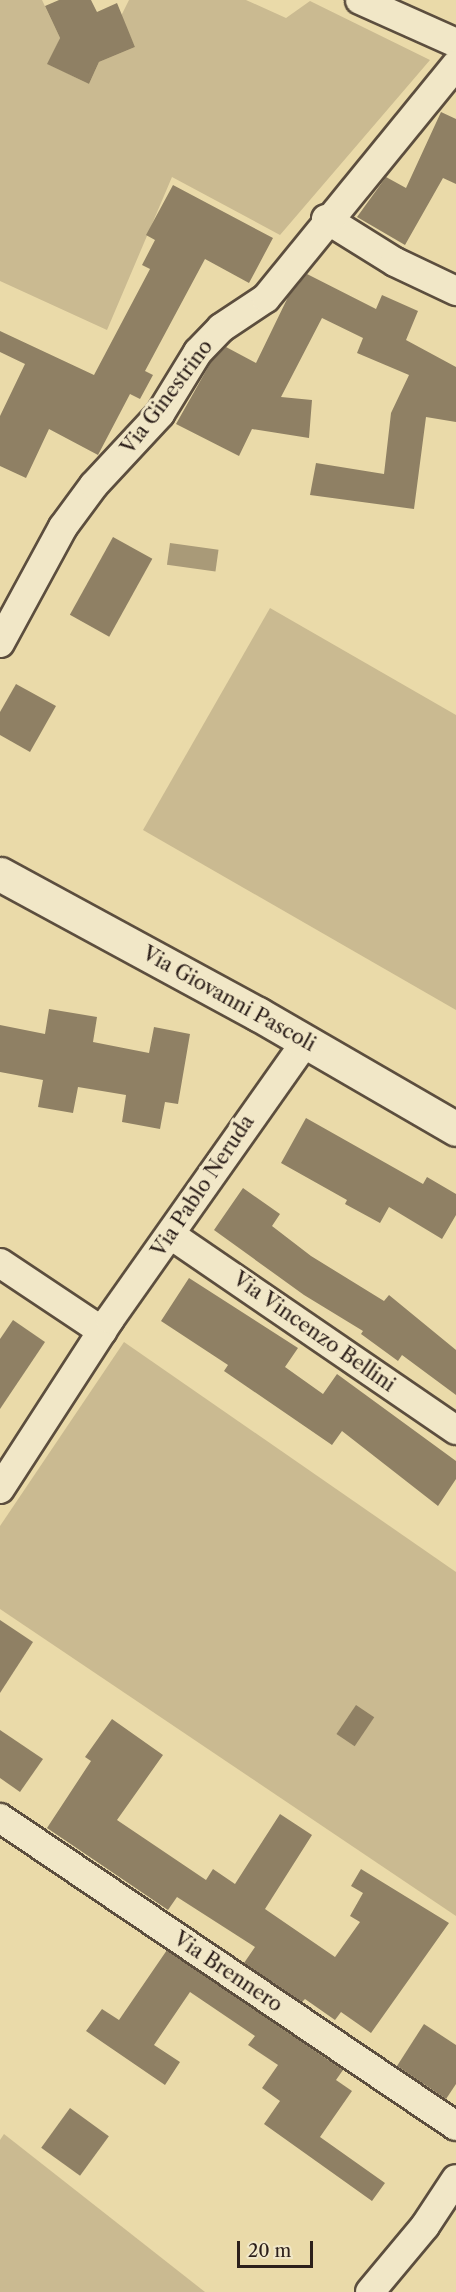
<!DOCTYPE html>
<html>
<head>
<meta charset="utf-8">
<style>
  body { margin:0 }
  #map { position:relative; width:456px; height:2292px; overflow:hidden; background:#eadaa9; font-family:"Libre Caslon Text",serif }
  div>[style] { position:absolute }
  .green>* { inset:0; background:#caba91 }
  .water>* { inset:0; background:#a99a78; transform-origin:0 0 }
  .building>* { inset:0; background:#8f8064; transform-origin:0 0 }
  .roads { filter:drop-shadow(2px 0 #5c4e3e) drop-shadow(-2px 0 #5c4e3e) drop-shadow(0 2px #5c4e3e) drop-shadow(0 -2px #5c4e3e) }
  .street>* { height:28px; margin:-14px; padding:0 14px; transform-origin:14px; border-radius:14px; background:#f1e7c7 }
  .secondary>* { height:33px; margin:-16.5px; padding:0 16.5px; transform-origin:16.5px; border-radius:16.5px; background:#f1e7c7 }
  span { translate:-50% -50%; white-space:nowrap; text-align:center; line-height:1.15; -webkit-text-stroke:6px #f1e7c7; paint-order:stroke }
  .street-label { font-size:20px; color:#2c1f1a }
  .scale { position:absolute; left:237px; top:2241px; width:76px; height:27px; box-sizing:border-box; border:3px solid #2c1f1a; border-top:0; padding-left:8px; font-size:18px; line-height:21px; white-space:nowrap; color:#2c1f1a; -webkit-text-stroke:4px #f1e7c7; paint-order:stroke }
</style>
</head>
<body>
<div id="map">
  <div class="green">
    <i style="clip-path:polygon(0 0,42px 0,60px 38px,48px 64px,89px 84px,99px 62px,135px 47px,121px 16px,129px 0,246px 0,286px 18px,310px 1px,430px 60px,280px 235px,172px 177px,107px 330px,0 281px)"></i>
    <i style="clip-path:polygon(270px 608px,456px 715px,456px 1010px,143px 830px)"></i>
    <i style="clip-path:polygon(124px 1342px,456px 1572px,456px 1916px,0 1609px,0 1526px)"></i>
    <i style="clip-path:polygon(4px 2134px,205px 2292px,0 2292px,0 2140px)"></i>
  </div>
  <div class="water">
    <i style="left:170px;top:543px;width:49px;height:22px;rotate:8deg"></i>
  </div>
  <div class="building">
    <i style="clip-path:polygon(59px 0,91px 0,97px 12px,117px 3px,135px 47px,99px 62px,89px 84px,47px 64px,60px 38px,45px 6px)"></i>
    <i style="clip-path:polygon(441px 112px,456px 119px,456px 184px,443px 178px,405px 245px,357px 217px,386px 177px,406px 188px)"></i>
    <i style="clip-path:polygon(173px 185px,273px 238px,249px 283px,205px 259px,145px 371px,153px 375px,140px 399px,130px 394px,98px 455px,49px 429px,26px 478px,0 466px,0 416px,25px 364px,0 352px,0 331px,94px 375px,150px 269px,142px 265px,155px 240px,146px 235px)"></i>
    <i style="clip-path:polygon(307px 274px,376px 309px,382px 295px,418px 311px,406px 340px,456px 367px,456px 422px,426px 417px,414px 509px,310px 495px,316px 463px,384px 474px,391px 413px,409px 375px,357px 353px,363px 338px,322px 318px,281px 397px,312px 400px,309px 438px,252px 429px,239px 456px,176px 424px,211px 362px,226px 347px,256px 363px,288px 297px)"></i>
    <i style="left:113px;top:537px;width:45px;height:89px;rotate:29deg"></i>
    <i style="clip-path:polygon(16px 684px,56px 706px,30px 752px,0 735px,0 712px)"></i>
    <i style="clip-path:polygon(49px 1009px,97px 1017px,93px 1042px,149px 1053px,154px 1027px,190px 1034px,178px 1104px,165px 1102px,160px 1129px,122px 1122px,126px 1095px,78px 1087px,73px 1113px,38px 1107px,43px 1080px,0 1072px,0 1025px,45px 1034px)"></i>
    <i style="clip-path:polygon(306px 1118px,423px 1184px,427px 1177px,456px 1194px,456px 1215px,442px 1239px,389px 1207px,380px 1223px,345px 1204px,347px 1200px,281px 1163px)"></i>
    <i style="clip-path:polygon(243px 1188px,280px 1214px,272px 1226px,311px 1256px,384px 1301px,389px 1295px,456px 1350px,456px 1395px,402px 1355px,398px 1361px,361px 1334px,363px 1331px,304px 1295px,214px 1230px)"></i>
    <i style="clip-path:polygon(189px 1278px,298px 1348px,285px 1367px,323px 1394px,337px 1374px,456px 1461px,456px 1479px,438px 1506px,342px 1431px,332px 1445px,224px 1371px,228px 1365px,161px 1321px)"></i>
    <i style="clip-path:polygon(13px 1320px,45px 1342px,0 1409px,0 1339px)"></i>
    <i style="clip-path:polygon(0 1620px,33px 1642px,0 1693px)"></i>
    <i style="left:356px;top:1705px;width:22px;height:35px;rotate:34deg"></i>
    <i style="clip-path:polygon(112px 1719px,163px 1755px,117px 1820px,206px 1880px,213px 1869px,235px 1884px,280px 1814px,312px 1835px,265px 1909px,335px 1957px,360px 1922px,350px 1916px,363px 1893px,351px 1886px,361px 1869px,449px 1923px,371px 2033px,341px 2012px,335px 2020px,305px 1999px,302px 2002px,244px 1963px,255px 1947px,177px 1897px,168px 1910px,47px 1828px,91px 1761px,85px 1757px)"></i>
    <i style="clip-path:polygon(0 1730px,43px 1759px,20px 1792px,0 1778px)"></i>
    <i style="clip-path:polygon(167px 1950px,343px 2070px,336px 2080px,352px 2091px,320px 2137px,385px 2183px,372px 2201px,264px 2124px,280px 2101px,262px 2088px,278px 2065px,248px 2045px,255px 2036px,190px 1992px,154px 2045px,180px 2062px,165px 2085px,86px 2031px,102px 2009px,119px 2020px)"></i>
    <i style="clip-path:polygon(424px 2024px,456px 2045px,456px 2084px,446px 2099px,397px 2066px)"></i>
    <i style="left:70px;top:2108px;width:48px;height:49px;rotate:36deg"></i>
  </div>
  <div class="roads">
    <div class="street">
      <i style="left:360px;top:0;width:105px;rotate:24.1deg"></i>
      <i style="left:326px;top:219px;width:81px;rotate:31.9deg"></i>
      <i style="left:395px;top:262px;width:68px;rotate:25.4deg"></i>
      <i style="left:0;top:643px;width:132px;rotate:-61.5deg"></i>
      <i style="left:63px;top:527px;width:52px;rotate:-53.6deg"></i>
      <i style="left:94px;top:485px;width:97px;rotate:-47.1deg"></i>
      <i style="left:160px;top:414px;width:73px;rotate:-58.5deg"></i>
      <i style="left:198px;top:352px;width:33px;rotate:-46deg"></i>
      <i style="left:221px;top:328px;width:54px;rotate:-33.7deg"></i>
      <i style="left:266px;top:298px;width:301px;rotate:-50.8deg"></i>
      <i style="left:171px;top:1235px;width:345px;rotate:34.4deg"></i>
      <i style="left:0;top:1263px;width:123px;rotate:33.7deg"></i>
      <i style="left:0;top:1489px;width:202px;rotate:-57.1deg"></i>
      <i style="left:110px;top:1319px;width:340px;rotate:-54.8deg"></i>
      <i style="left:0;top:1818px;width:550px;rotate:34.04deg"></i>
      <i style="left:370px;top:2292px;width:86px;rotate:-50.2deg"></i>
      <i style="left:425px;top:2226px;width:56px;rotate:-56.6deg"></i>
    </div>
    <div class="secondary">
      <i style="left:0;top:874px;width:294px;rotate:28.5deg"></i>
      <i style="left:258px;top:1014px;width:229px;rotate:30.1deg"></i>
    </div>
  </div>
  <div class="street-label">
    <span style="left:167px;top:397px;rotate:-53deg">Via Ginestrino</span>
    <span style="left:229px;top:999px;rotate:29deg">Via Giovanni Pascoli</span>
    <span style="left:203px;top:1186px;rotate:-56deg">Via Pablo Neruda</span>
    <span style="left:314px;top:1332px;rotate:35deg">Via Vincenzo Bellini</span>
    <span style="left:228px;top:1972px;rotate:34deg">Via Brennero</span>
  </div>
  <div class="scale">20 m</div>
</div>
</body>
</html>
